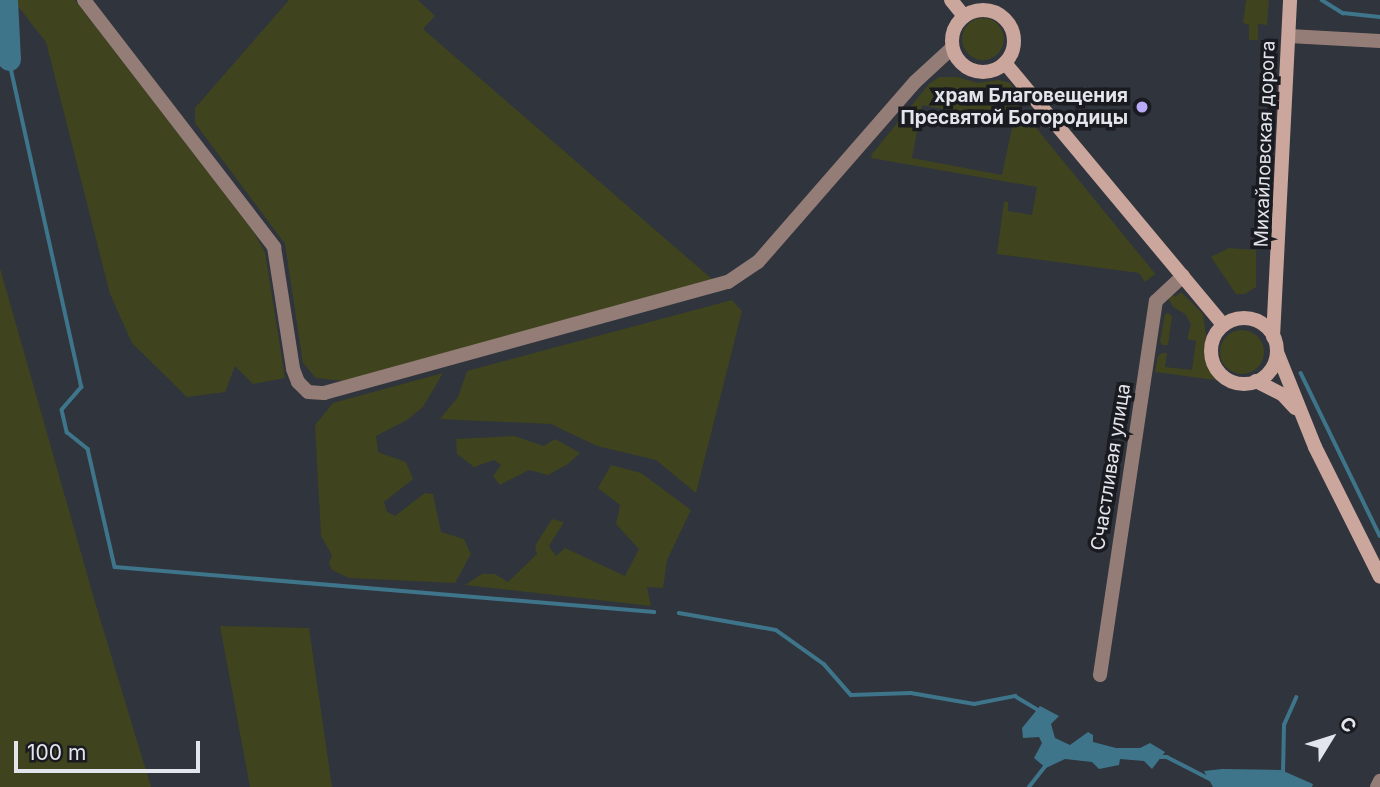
<!DOCTYPE html>
<html>
<head>
<meta charset="utf-8">
<style>
  body { margin:0 }
  #map { position:relative; width:1380px; height:787px; overflow:hidden; background:#2f343d; font-family:Inter,sans-serif }
  div>[style] { position:absolute }
  .green>* { inset:0; background:#3f441e }
  .round { border-radius:50% }
  .water>* { inset:0; background:#3e758a }
  .stream>* { height:3.5px; margin:-1.75px; padding:0 1.75px; transform-origin:1.75px; border-radius:1.75px; background:#3e758a }
  .river>* { height:23px; margin:-11.5px; padding:0 11.5px; transform-origin:11.5px; border-radius:11.5px; background:#3e758a }
  .street>* { height:14px; margin:-7px; padding:0 7px; transform-origin:7px; border-radius:7px; background:#947d77 }
  .secondary>* { height:14px; margin:-7px; padding:0 7px; transform-origin:7px; border-radius:7px; background:#cba69c }
  .secondary>.ring { margin:-7px; padding:0; box-sizing:content-box; background:none; border:14px solid #cba69c; border-radius:50% }
  .dots>* { width:19px; height:19px; translate:-50% -50%; box-sizing:border-box; border:4px solid #191b20; border-radius:50% }
  span { translate:-50% -50%; white-space:nowrap; text-align:center; line-height:1.15; -webkit-text-stroke:7px #191b20; paint-order:stroke }
  .poi-label { font-size:19px; color:#e2e5eb; font-weight:700 }
  .right { translate:-100% -50%; text-align:right }
  .street-label { font-size:19px; color:#e2e5eb }
  .north { position:absolute; left:1296px; top:703px; width:70px; height:70px; -webkit-text-stroke:5px #191b20; paint-order:stroke; rotate:52deg; font-size:19px; font-weight:700; line-height:28px; text-align:center; color:#e2e5eb }
  .north::after { content:''; display:block; margin:auto; width:24px; height:32px; background:#e2e5eb; clip-path:polygon(50% 0,100% 100%,50% 72%,0 100%) }
  .scale { position:absolute; left:14px; top:741px; width:186px; height:32px; box-sizing:border-box; border:4px solid #e2e5eb; border-top:0; padding-left:9px; font-size:21px; line-height:24px; white-space:nowrap; color:#e2e5eb; -webkit-text-stroke:5px #191b20; paint-order:stroke }
</style>
</head>
<body>
<div id="map">
  <div class="green">
    <i style="clip-path:polygon(13px 0,75px 0,253px 231px,265px 252px,285px 378px,253px 384px,235px 366px,225px 392px,187px 397px,132px 343px,110px 294px,46px 42px)"></i>
    <i style="clip-path:polygon(289px 0,418px 0,435px 16px,423px 29px,713px 280px,343px 381px,316px 378px,303px 363px,285px 244px,195px 123px,195px 108px)"></i>
    <i style="clip-path:polygon(1246px 0,1269px 0,1267px 25px,1258px 24px,1258px 40px,1249px 40px,1249px 25px,1243px 23px)"></i>
    <i class="round" style="left:962px;top:18px;width:42px;height:42px"></i>
    <i style="clip-path:polygon(evenodd,939px 77px,957px 77px,978px 83px,999px 80px,1010px 83px,1021px 96px,1015px 102px,1166px 287px,1155px 274px,1145px 282px,1139px 273px,997px 254px,1004px 201px,1008px 202px,1008px 211px,1032px 215px,1037px 187px,871px 158px,872px 154px,929px 84px,939px 77px,922px 105px,1013px 123px,1002px 175px,912px 158px,922px 105px)"></i>
    <i style="clip-path:polygon(1229px 248px,1256px 250px,1256px 287px,1245px 294px,1236px 294px,1211px 257px)"></i>
    <i style="clip-path:polygon(0 268px,95px 602px,151px 787px,0 787px)"></i>
    <i style="clip-path:polygon(1181px 292px,1203px 314px,1206px 335px,1204px 357px,1215px 380px,1155px 372px,1158px 356px,1162px 353px,1167px 353px,1165px 367px,1192px 370px,1196px 341px,1187px 339px,1191px 324px,1185px 314px,1173px 307px,1168px 298px,1171px 293px,1175px 297px)"></i>
    <i style="clip-path:polygon(732px 300px,742px 311px,696px 493px,656px 460px,597px 446px,551px 424px,440px 419px,458px 397px,467px 371px)"></i>
    <i style="clip-path:polygon(1168px 313px,1172px 316px,1168px 345px,1162px 345px,1160px 341px,1165px 314px)"></i>
    <i class="round" style="left:1220px;top:330px;width:44px;height:44px"></i>
    <i style="clip-path:polygon(443px 373px,423px 407px,407px 420px,376px 436px,378px 452px,406px 462px,413px 479px,384px 502px,387px 512px,395px 516px,425px 493px,433px 494px,441px 532px,464px 539px,471px 554px,455px 583px,349px 578px,332px 570px,329px 563px,332px 555px,321px 536px,315px 425px,333px 403px)"></i>
    <i style="clip-path:polygon(514px 436px,544px 446px,555px 439px,580px 453px,568px 464px,548px 475px,529px 470px,500px 485px,493px 476px,501px 465px,494px 460px,474px 467px,457px 454px,456px 439px)"></i>
    <i style="clip-path:polygon(611px 465px,641px 473px,691px 510px,667px 560px,663px 588px,647px 587px,651px 606px,465px 585px,482px 574px,495px 574px,508px 582px,537px 554px,535px 546px,552px 519px,564px 522px,549px 546px,556px 556px,565px 548px,625px 576px,639px 549px,616px 524px,620px 505px,598px 488px)"></i>
    <i style="clip-path:polygon(220px 626px,309px 628px,332px 787px,250px 787px)"></i>
  </div>
  <div class="water">
    <i style="clip-path:polygon(1040px 706px,1059px 716px,1051px 724px,1055px 738px,1070px 745px,1088px 732px,1093px 735px,1093px 742px,1116px 748px,1140px 748px,1150px 743px,1165px 752px,1152px 769px,1144px 761px,1120px 759px,1119px 765px,1099px 769px,1092px 762px,1065px 759px,1046px 768px,1034px 758px,1042px 743px,1039px 737px,1023px 738px,1022px 728px)"></i>
    <i style="clip-path:polygon(1222px 769px,1281px 770px,1313px 784px,1312px 787px,1213px 787px,1204px 771px)"></i>
  </div>
  <div class="stream">
    <i style="left:1322px;top:0;width:25px;rotate:32deg"></i>
    <i style="left:1343px;top:13px;width:37px;rotate:6deg"></i>
    <i style="left:9px;top:59px;width:336px;rotate:77.5deg"></i>
    <i style="left:82px;top:387px;width:30px;rotate:131deg"></i>
    <i style="left:62px;top:410px;width:23px;rotate:77deg"></i>
    <i style="left:67px;top:432px;width:27px;rotate:39deg"></i>
    <i style="left:88px;top:449px;width:121px;rotate:77.1deg"></i>
    <i style="left:115px;top:567px;width:541px;rotate:4.77deg"></i>
    <i style="left:1301px;top:373px;width:181px;rotate:64.1deg"></i>
    <i style="left:679px;top:613px;width:98px;rotate:9.9deg"></i>
    <i style="left:776px;top:630px;width:59px;rotate:35.3deg"></i>
    <i style="left:824px;top:664px;width:41px;rotate:48.9deg"></i>
    <i style="left:851px;top:695px;width:60px;rotate:-1.9deg"></i>
    <i style="left:911px;top:693px;width:64px;rotate:9.9deg"></i>
    <i style="left:974px;top:704px;width:42px;rotate:-11deg"></i>
    <i style="left:1015px;top:696px;width:27px;rotate:31deg"></i>
    <i style="left:1159px;top:757px;width:8px"></i>
    <i style="left:1167px;top:757px;width:51px;rotate:27.1deg"></i>
    <i style="left:1283px;top:773px;width:48px;rotate:-88.8deg"></i>
    <i style="left:1284px;top:725px;width:30px;rotate:-66deg"></i>
    <i style="left:1029px;top:787px;width:29px;rotate:-52deg"></i>
  </div>
  <div class="river">
    <i style="left:6px;top:0;width:59px;rotate:87.1deg"></i>
  </div>
  <div class="street">
    <i style="left:84px;top:0;width:312px;rotate:52.4deg"></i>
    <i style="left:274px;top:247px;width:123px;rotate:81.1deg"></i>
    <i style="left:293px;top:369px;width:14px;rotate:69deg"></i>
    <i style="left:298px;top:382px;width:14px;rotate:45deg"></i>
    <i style="left:308px;top:392px;width:16px;rotate:4deg"></i>
    <i style="left:324px;top:393px;width:419px;rotate:-15.4deg"></i>
    <i style="left:728px;top:282px;width:36px;rotate:-34deg"></i>
    <i style="left:758px;top:262px;width:239px;rotate:-48.9deg"></i>
    <i style="left:915px;top:82px;width:50px;rotate:-42.6deg"></i>
    <i style="left:1289px;top:36px;width:91px;rotate:3.1deg"></i>
    <i style="left:1100px;top:675px;width:378px;rotate:-81.5deg"></i>
    <i style="left:1156px;top:301px;width:37px;rotate:-43deg"></i>
    <i style="left:1377px;top:787px;width:7px;rotate:-63deg"></i>
  </div>
  <div class="secondary">
    <i style="left:951px;top:0;width:21px;rotate:51deg"></i>
    <i class="ring" style="left:952px;top:10px;width:48px;height:48px"></i>
    <i style="left:1005px;top:63px;width:341px;rotate:50.2deg"></i>
    <i class="ring" style="left:1211px;top:318px;width:52px;height:52px"></i>
    <i style="left:1273px;top:337px;width:337px;rotate:-87.1deg"></i>
    <i style="left:1277px;top:352px;width:102px;rotate:68.2deg"></i>
    <i style="left:1315px;top:447px;width:145px;rotate:63.4deg"></i>
    <i style="left:1256px;top:381px;width:30px;rotate:27deg"></i>
    <i style="left:1283px;top:395px;width:18px;rotate:47deg"></i>
  </div>
  <div class="dots">
    <i style="left:1142px;top:107px;background:#b9abf7"></i>
  </div>
  <div class="poi-label">
    <span class="right" style="left:1128px;top:107px">храм Благовещения<br>Пресвятой Богородицы</span>
  </div>
  <div class="street-label">
    <span style="left:1265px;top:144px;rotate:-88deg">Михайловская дорога</span>
    <span style="left:1111px;top:467px;rotate:-81deg">Счастливая улица</span>
  </div>
  <div class="north">С</div>
  <div class="scale">100 m</div>
</div>
</body>
</html>
